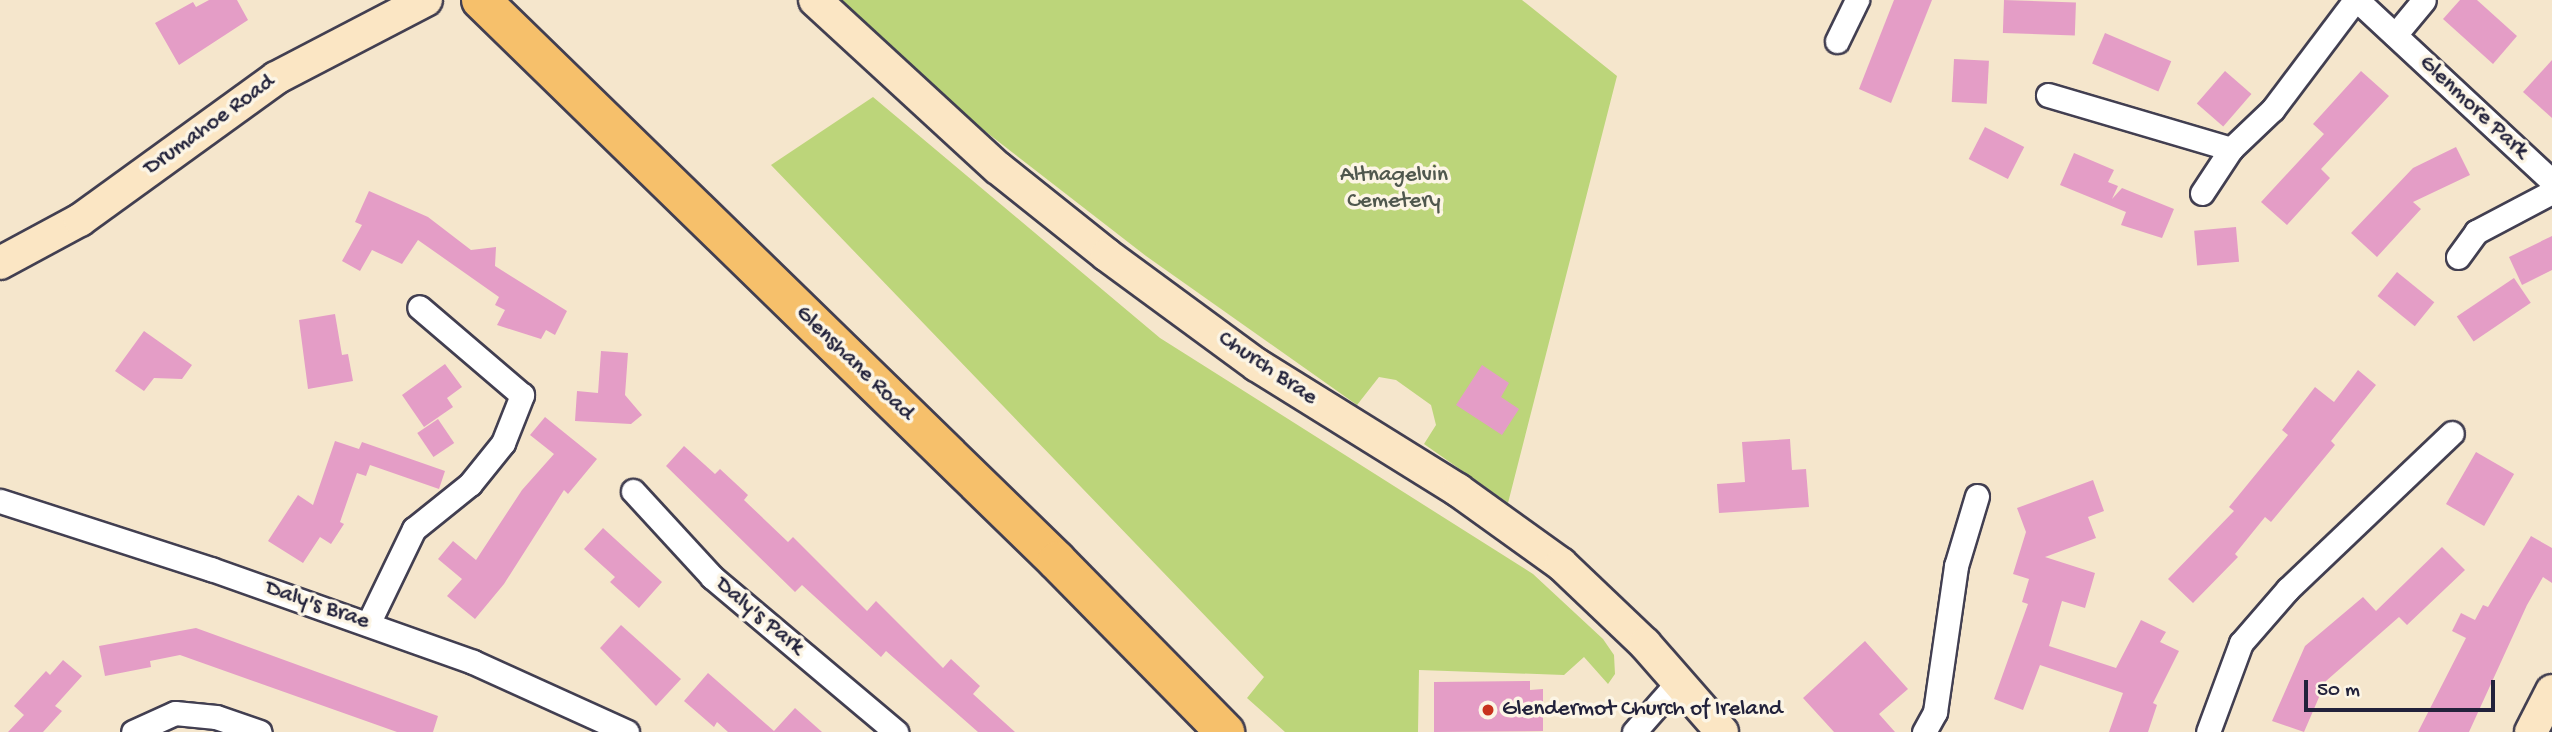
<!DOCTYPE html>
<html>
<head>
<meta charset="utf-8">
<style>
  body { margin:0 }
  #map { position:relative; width:2552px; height:732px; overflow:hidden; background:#f5e6cc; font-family:"Gochi Hand",sans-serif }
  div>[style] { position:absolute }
  .green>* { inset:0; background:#bcd57a }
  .building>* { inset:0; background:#e49dc6; transform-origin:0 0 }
  .roads { filter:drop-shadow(2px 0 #423f51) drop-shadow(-2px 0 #423f51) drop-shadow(0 2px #423f51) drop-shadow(0 -2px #423f51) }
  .street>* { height:23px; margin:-11.5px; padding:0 11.5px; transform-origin:11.5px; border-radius:11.5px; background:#fff }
  .secondary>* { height:32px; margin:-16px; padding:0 16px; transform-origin:16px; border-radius:16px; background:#fbe6c4 }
  .highway>* { height:38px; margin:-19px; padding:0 19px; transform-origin:19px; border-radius:19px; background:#f6c06b }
  .dots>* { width:19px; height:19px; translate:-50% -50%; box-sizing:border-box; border:4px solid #fcf5e5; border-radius:50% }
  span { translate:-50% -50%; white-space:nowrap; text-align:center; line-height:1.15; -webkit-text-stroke:7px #fcf5e5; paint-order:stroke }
  .street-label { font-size:23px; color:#22223b }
  .park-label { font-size:23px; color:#50584e }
  .poi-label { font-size:23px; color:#22223b }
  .left { translate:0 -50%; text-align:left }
  .scale { position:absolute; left:2304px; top:680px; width:191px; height:32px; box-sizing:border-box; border:4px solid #22223b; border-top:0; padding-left:9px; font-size:21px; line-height:24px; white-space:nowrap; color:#22223b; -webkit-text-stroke:5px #fcf5e5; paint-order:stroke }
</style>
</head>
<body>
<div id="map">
  <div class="green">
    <i style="clip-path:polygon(839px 0,1522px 0,1617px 76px,1508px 503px,1424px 444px,1436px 425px,1431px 405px,1396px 380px,1379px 377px,1357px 405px,1146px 256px,910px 73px)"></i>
    <i style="clip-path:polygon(873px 97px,1160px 338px,1533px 574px,1603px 639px,1614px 655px,1615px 674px,1608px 684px,1584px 657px,1564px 675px,1419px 670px,1418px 732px,1285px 732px,1247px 698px,1264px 677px,771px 165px)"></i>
  </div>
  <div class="building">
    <i style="clip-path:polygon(209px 0,237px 0,248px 20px,179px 65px,155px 23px,193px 2px,196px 7px)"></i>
    <i style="clip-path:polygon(1894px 0,1932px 0,1891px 103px,1859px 89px)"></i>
    <i style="left:2004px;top:0;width:72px;height:33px;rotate:2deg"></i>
    <i style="clip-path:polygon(2460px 0,2477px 0,2517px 36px,2493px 64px,2443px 19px)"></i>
    <i style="left:2105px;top:33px;width:72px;height:33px;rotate:23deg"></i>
    <i style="left:1954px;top:59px;width:35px;height:43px;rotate:3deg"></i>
    <i style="clip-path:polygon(2552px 60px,2552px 118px,2523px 92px)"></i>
    <i style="left:2225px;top:71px;width:35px;height:43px;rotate:41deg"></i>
    <i style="clip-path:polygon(2361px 71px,2389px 96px,2321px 169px,2330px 178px,2287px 225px,2261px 202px,2324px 134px,2313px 124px)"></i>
    <i style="left:1985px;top:127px;width:44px;height:36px;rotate:27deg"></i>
    <i style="clip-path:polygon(2456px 147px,2470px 175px,2413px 202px,2421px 209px,2377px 257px,2351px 233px,2413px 168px)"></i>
    <i style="clip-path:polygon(2074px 153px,2114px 170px,2108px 182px,2118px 186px,2112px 199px,2122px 188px,2174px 209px,2162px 238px,2121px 225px,2126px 212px,2060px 185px)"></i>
    <i style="clip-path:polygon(369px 191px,428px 217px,471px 250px,496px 247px,495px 266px,567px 311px,555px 335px,546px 330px,541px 339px,497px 325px,505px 310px,495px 305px,499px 297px,418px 240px,402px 264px,372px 250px,360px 271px,342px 261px,362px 225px,355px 222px)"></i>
    <i style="left:2236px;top:227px;width:35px;height:42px;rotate:85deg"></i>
    <i style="clip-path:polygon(2552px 236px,2552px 270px,2522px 285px,2509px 257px)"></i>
    <i style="left:2397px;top:272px;width:48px;height:31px;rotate:39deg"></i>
    <i style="left:2514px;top:278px;width:30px;height:69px;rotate:56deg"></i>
    <i style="clip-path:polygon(335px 314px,342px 355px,348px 354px,353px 381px,308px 389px,299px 320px)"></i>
    <i style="clip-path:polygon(144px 331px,192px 365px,182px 379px,154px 378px,144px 391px,115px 371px)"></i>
    <i style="clip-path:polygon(601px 351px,628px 353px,625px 395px,642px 415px,631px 424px,575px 421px,577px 391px,598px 393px)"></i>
    <i style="clip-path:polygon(445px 364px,462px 387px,447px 398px,453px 407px,424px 427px,402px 395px)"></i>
    <i style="clip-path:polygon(1482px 365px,1509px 383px,1501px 397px,1519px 409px,1502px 435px,1456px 405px)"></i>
    <i style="clip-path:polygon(2358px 370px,2376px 385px,2331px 441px,2335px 445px,2271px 522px,2265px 517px,2235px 554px,2238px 557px,2193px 603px,2168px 579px,2234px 511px,2229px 507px,2288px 435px,2282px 430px,2315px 387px,2334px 402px)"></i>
    <i style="clip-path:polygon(545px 417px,597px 459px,568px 494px,564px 490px,504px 584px,475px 619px,447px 596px,462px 579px,438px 559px,453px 541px,476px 560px,522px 490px,554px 454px,530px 435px)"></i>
    <i style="left:438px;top:419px;width:29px;height:25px;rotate:56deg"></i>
    <i style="clip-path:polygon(1790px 439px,1792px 470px,1806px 469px,1809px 507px,1719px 513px,1717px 484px,1745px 482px,1742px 442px)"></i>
    <i style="clip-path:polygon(335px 441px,359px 449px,362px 442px,445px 471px,439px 489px,370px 465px,366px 476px,357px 473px,340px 522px,344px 524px,331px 544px,320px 537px,303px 563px,268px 541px,298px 495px,313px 505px)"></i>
    <i style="clip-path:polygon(684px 446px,715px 474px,720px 469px,748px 495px,744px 500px,788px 542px,793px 537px,867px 611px,876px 601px,943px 668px,951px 659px,980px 686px,973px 694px,1015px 732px,978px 732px,886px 651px,881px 657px,802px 585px,795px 592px,666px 466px)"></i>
    <i style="left:2476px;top:452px;width:44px;height:60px;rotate:30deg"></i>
    <i style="clip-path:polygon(2093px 480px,2104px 511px,2088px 517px,2096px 538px,2045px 557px,2095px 573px,2085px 608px,2062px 601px,2049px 646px,2116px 668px,2141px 620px,2166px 632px,2160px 642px,2179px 651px,2153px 703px,2157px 705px,2148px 732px,2109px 732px,2123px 693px,2040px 665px,2023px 710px,1994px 699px,2028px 604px,2022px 602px,2029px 579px,2013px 574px,2026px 532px,2017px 508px)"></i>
    <i style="clip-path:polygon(603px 528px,662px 582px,639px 608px,610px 582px,615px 577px,584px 549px)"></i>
    <i style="clip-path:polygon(2531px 536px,2552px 548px,2552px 583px,2543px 577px,2527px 605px,2469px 732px,2418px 732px,2466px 638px,2452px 631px,2461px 613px,2475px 620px,2483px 605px,2488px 607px)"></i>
    <i style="clip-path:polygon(2442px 547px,2465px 570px,2407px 625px,2399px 617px,2326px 681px,2304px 732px,2272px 721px,2305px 646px,2363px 597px,2376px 611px)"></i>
    <i style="clip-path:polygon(621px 625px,681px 679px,656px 706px,600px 648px)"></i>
    <i style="clip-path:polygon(196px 628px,438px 716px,433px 732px,397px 732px,180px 655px,150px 661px,151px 667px,105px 676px,99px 646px)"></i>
    <i style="clip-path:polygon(1865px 641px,1908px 689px,1879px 714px,1895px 732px,1834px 732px,1803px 698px)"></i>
    <i style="clip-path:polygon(63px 660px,82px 676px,55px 706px,62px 711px,43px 732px,8px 732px,24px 715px,14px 706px,46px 671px,50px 675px)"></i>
    <i style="clip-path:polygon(708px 673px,774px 731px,795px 708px,822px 732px,728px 732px,717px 722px,714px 727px,684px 701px)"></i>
    <i style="clip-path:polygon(1530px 681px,1530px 690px,1543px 689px,1543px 731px,1434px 732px,1434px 682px)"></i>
  </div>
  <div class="roads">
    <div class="street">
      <i style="left:2357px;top:0;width:266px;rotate:42.9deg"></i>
      <i style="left:2395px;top:35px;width:45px;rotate:-50.4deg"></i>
      <i style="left:1837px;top:41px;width:46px;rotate:-64deg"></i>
      <i style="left:2048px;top:95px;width:191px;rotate:16.4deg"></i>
      <i style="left:2231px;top:149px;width:58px;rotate:-43.6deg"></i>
      <i style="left:2273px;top:109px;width:136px;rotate:-53deg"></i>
      <i style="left:2202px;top:193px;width:53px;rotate:-56.6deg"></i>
      <i style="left:2458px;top:257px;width:31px;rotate:-54deg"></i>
      <i style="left:2476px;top:232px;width:86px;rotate:-27.8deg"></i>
      <i style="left:633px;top:491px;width:117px;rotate:47.4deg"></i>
      <i style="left:712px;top:577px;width:241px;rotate:40.1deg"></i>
      <i style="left:0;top:501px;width:222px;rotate:17.9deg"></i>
      <i style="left:211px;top:569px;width:278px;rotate:19.5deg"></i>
      <i style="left:473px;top:662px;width:169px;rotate:24.4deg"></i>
      <i style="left:368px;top:624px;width:106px;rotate:-64.2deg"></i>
      <i style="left:414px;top:529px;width:72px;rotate:-38.8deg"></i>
      <i style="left:470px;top:484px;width:53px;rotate:-51.2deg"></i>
      <i style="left:503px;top:443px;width:52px;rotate:-68.4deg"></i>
      <i style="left:522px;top:395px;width:135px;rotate:-139.5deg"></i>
      <i style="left:133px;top:732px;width:46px;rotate:-24.3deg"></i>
      <i style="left:175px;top:713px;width:41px;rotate:5.6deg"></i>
      <i style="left:216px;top:717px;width:46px;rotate:18.8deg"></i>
      <i style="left:1634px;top:732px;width:67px;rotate:-48.7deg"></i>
      <i style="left:1924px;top:732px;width:23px;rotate:-61deg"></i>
      <i style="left:1935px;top:712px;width:148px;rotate:-81.8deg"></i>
      <i style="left:1956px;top:566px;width:73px;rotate:-73.3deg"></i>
      <i style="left:2208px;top:732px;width:95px;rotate:-69.7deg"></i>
      <i style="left:2241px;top:643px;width:72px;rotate:-49deg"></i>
      <i style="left:2288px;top:589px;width:226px;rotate:-43.6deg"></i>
    </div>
    <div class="secondary">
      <i style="left:815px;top:0;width:248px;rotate:42.6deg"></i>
      <i style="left:998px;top:168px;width:139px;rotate:38.6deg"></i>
      <i style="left:1107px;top:255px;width:186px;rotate:36.3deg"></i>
      <i style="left:1257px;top:365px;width:237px;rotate:31.9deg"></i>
      <i style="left:1458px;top:490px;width:127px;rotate:35.7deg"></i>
      <i style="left:1561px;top:564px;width:116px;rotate:43.6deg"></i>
      <i style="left:1645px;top:644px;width:117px;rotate:48.8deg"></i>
      <i style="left:0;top:263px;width:91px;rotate:-28.3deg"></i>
      <i style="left:80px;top:220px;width:242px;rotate:-35.9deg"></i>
      <i style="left:276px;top:78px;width:169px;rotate:-27.5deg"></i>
      <i style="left:2531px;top:732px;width:46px;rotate:-62.9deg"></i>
    </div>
    <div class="highway">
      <i style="left:481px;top:0;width:804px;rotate:44.24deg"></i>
      <i style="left:1057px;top:561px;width:240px;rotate:45.5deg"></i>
    </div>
  </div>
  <div class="dots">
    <i style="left:1488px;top:710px;background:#c8321e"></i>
  </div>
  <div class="street-label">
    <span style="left:2473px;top:108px;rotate:43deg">Glenmore Park</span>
    <span style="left:210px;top:126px;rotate:-36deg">Drumahoe Road</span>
    <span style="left:854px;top:364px;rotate:44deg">Glenshane Road</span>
    <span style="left:1267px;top:369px;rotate:34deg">Church Brae</span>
    <span style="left:317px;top:606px;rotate:19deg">Daly's Brae</span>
    <span style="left:759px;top:617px;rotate:40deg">Daly's Park</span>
  </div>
  <div class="park-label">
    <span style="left:1394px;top:189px">Altnagelvin<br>Cemetery</span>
  </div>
  <div class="poi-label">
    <span class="left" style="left:1502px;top:710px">Glendermot Church of Ireland</span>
  </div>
  <div class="scale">50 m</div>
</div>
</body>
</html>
